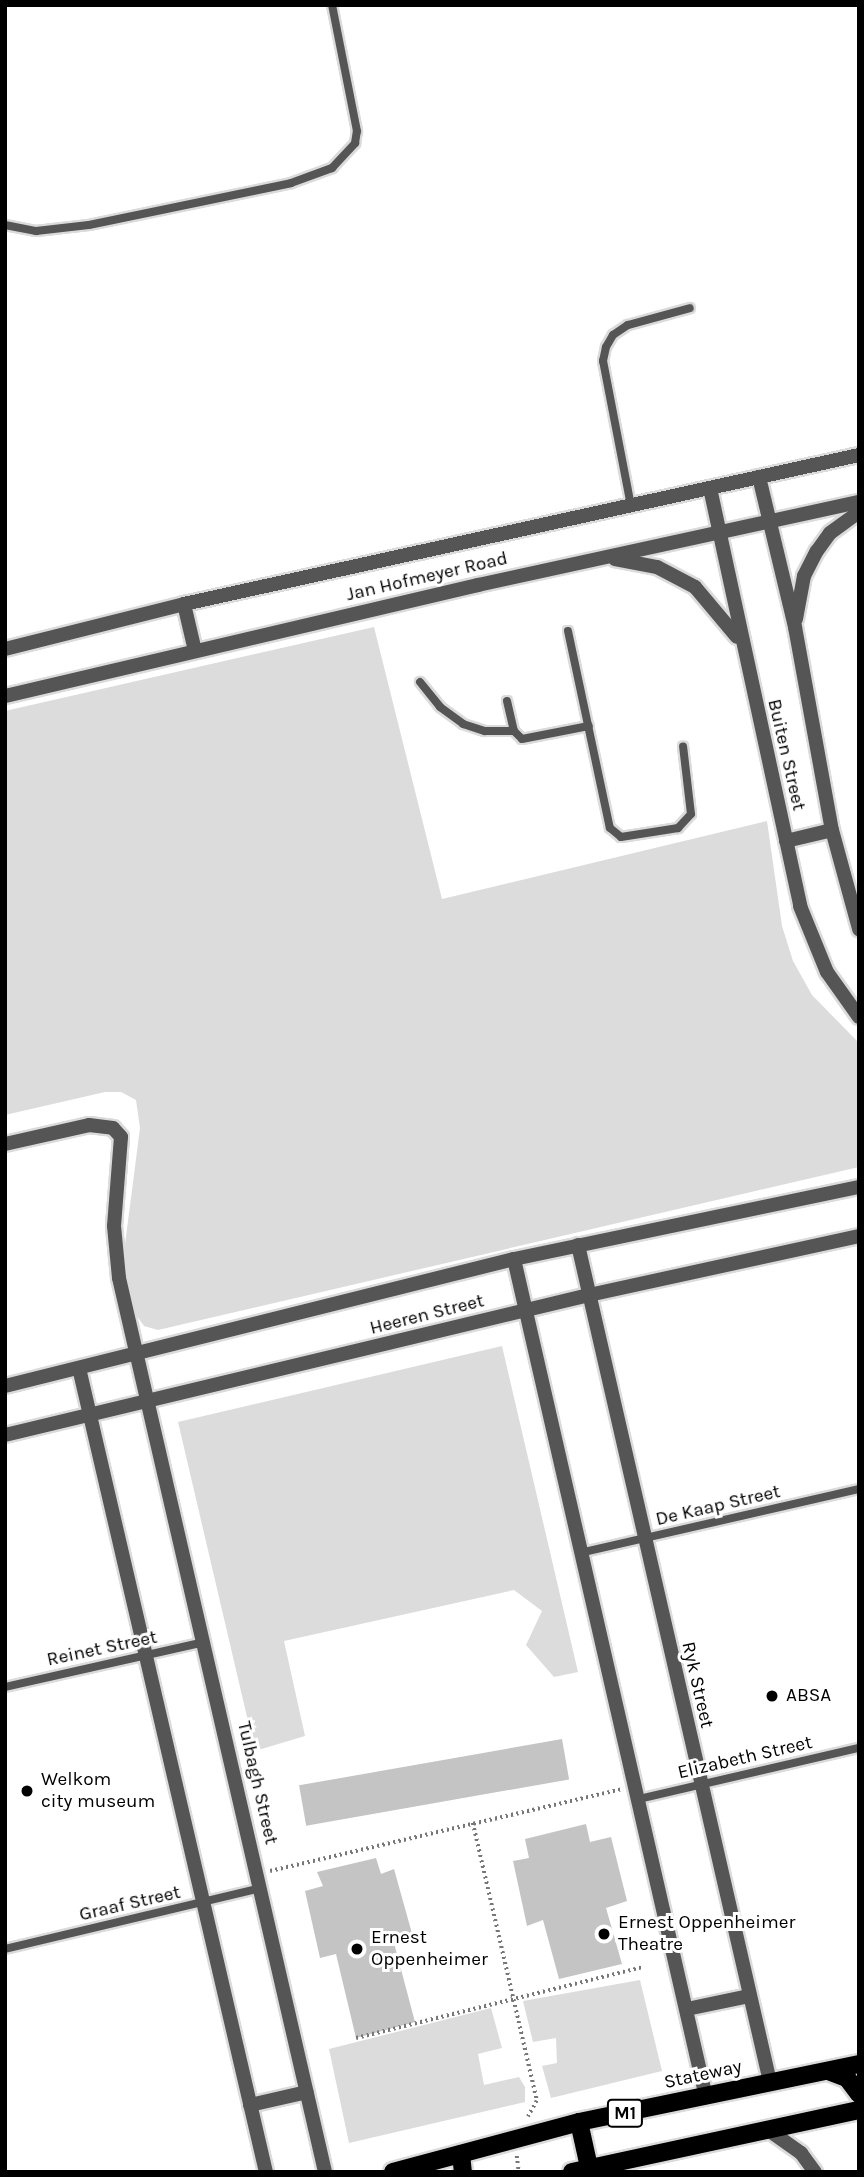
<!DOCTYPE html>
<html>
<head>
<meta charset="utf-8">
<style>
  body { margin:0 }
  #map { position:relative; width:864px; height:2177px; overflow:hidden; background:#fff; font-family:Karla,sans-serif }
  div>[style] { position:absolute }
  .green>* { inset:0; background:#dcdcdc }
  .building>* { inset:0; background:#c4c4c4; transform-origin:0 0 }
  .path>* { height:3.5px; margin-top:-1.75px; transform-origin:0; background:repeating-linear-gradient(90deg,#777 0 2px,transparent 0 5.5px) }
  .roads { filter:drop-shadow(2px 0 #dbdbdb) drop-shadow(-2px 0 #dbdbdb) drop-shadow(0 2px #dbdbdb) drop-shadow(0 -2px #dbdbdb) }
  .service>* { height:8px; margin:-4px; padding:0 4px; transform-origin:4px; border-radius:4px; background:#555 }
  .minor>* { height:14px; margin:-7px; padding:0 7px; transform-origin:7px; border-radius:7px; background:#555 }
  .primary>* { height:18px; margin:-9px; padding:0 9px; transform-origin:9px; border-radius:9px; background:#000 }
  .dots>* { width:19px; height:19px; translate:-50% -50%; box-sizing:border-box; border:4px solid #fff; border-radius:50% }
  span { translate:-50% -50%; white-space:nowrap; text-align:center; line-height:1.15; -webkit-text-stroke:6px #fff; paint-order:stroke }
  .shield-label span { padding:2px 5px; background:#fff; border:2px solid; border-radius:5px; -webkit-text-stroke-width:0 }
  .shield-label { font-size:18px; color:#000; font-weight:700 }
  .street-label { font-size:19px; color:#000 }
  .poi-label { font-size:19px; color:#000 }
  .left { translate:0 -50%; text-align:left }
  .frame { position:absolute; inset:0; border:7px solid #000; pointer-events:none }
</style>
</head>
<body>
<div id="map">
  <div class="green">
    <i style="clip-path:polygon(374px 627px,442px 899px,767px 821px,782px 926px,793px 961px,812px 995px,859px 1043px,859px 1167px,158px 1330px,144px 1326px,134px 1312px,124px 1252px,140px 1128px,136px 1100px,121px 1092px,105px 1092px,5px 1115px,5px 711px)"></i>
    <i style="clip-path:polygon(502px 1346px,578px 1672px,554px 1677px,526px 1645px,542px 1611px,514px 1590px,284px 1641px,305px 1736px,255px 1751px,178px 1422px)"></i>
    <i style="clip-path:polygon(640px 1980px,662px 2071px,551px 2098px,542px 2066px,557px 2063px,556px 2038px,533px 2042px,523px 2001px)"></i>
    <i style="clip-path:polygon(491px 2008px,502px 2048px,478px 2054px,484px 2085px,519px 2077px,525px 2087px,525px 2102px,349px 2143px,329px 2049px)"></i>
  </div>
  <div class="building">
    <i style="left:562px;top:1739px;width:41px;height:267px;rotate:80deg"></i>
    <i style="clip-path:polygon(586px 1824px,590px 1842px,611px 1837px,627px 1901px,606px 1908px,622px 1964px,559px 1979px,543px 1920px,527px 1926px,513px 1861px,529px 1858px,525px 1839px)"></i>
    <i style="clip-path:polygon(376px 1858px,381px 1874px,394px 1869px,413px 1937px,394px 1943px,415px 2022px,356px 2038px,336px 1954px,320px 1958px,305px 1891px,323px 1886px,317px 1872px)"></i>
  </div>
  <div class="path">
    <i style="left:473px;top:1823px;width:285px;rotate:77deg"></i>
    <i style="left:537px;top:2101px;width:18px;rotate:119deg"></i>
    <i style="left:270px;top:1871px;width:360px;rotate:-13.1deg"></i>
    <i style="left:356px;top:2038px;width:296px;rotate:-13.9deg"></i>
    <i style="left:517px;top:2156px;width:16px;rotate:83deg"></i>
  </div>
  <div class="roads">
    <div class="service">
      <i style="left:5px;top:225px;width:32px;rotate:11deg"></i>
      <i style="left:36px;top:231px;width:53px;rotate:-6.5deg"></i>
      <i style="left:89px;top:225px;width:206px;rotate:-11.7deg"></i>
      <i style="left:291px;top:183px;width:44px;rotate:-20.1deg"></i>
      <i style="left:332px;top:168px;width:34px;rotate:-47deg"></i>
      <i style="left:355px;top:143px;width:12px;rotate:-81deg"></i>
      <i style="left:357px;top:131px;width:128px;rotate:-101.2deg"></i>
      <i style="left:631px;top:506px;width:148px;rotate:-100.9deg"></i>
      <i style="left:603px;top:361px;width:14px;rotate:-78deg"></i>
      <i style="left:606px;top:347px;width:14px;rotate:-60deg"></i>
      <i style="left:613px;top:335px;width:18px;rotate:-34deg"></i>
      <i style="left:628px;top:325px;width:64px;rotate:-15.3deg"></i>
      <i style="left:568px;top:631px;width:201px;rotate:78deg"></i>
      <i style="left:610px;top:828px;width:14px;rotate:39deg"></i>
      <i style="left:621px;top:837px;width:58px;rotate:-9deg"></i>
      <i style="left:678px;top:828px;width:19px;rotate:-47deg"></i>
      <i style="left:691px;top:814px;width:68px;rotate:-96.7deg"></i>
      <i style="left:420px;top:682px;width:32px;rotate:51deg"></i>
      <i style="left:440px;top:707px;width:29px;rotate:36deg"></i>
      <i style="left:463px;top:724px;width:23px;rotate:18deg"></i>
      <i style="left:485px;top:731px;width:29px"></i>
      <i style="left:507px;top:701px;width:31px;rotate:77deg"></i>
      <i style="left:514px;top:731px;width:11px;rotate:45deg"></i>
      <i style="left:522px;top:739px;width:68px;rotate:-11deg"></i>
      <i style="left:584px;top:1552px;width:282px;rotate:-12.9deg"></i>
      <i style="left:5px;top:1687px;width:204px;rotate:-12.7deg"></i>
      <i style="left:639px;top:1799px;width:226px;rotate:-13.1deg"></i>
      <i style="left:5px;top:1949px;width:263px;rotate:-13.4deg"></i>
    </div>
    <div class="minor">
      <i style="left:759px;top:477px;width:154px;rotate:76.5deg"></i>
      <i style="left:795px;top:627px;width:206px;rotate:79.7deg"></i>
      <i style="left:832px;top:830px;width:103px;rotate:74.7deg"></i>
      <i style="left:710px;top:488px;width:428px;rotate:77.8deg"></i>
      <i style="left:800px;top:906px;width:71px;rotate:67.8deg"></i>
      <i style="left:827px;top:972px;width:55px;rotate:54.6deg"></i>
      <i style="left:615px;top:559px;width:43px;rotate:10.8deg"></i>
      <i style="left:657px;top:567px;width:43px;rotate:27.8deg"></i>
      <i style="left:695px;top:587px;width:65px;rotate:50deg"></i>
      <i style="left:184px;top:604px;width:48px;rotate:76.8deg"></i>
      <i style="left:796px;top:619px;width:44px;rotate:-79.5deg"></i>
      <i style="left:804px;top:576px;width:28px;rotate:-63deg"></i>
      <i style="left:817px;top:551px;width:22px;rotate:-54deg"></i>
      <i style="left:830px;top:533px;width:36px;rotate:-36deg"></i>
      <i style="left:5px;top:649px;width:185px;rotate:-14.1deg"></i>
      <i style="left:184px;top:604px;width:691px;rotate:-12.45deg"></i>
      <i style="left:5px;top:696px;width:486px;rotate:-13.2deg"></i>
      <i style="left:478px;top:585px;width:390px;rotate:-12.3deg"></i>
      <i style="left:786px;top:841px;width:47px;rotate:-13.4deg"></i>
      <i style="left:5px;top:1144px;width:86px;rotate:-12.7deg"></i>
      <i style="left:89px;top:1125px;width:24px;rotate:7deg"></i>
      <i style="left:113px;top:1128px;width:12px;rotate:48deg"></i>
      <i style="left:121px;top:1137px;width:89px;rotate:94.5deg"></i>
      <i style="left:114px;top:1226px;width:52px;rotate:84.5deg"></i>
      <i style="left:119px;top:1278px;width:917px;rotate:77.02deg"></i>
      <i style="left:578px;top:1245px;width:859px;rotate:77.08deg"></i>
      <i style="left:514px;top:1259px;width:860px;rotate:77.1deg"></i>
      <i style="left:79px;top:1368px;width:825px;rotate:76.91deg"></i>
      <i style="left:5px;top:1386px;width:525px;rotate:-14.01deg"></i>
      <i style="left:514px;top:1259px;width:352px;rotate:-11.8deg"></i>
      <i style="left:5px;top:1435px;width:601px;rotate:-13.48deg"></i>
      <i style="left:589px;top:1295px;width:276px;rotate:-12.3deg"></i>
      <i style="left:687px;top:2009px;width:63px;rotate:-11.8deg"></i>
      <i style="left:250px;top:2105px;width:58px;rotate:-12.8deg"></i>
      <i style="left:767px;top:2129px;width:42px;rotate:35.2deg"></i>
      <i style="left:801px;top:2153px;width:24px;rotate:54deg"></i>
    </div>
    <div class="primary">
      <i style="left:831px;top:2072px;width:17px;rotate:21deg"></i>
      <i style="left:847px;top:2078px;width:20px;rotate:53deg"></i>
      <i style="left:579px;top:2122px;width:46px;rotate:77.5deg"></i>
      <i style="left:461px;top:2154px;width:18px;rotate:84deg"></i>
      <i style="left:393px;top:2172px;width:193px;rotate:-15deg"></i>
      <i style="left:579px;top:2122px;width:286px;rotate:-11.7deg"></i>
      <i style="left:572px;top:2172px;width:294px;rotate:-12.2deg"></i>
    </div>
  </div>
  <div class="dots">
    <i style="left:772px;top:1696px;background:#000"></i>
    <i style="left:27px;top:1791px;background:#000"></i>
    <i style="left:604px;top:1934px;background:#000"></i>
    <i style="left:357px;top:1949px;background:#000"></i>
  </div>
  <div class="shield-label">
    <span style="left:625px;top:2113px">M1</span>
  </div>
  <div class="street-label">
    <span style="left:427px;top:577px;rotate:-13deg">Jan Hofmeyer Road</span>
    <span style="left:786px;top:755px;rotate:77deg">Buiten Street</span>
    <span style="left:427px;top:1315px;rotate:-14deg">Heeren Street</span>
    <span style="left:718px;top:1506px;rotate:-13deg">De Kaap Street</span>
    <span style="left:102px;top:1649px;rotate:-12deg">Reinet Street</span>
    <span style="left:697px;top:1685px;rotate:77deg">Ryk Street</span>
    <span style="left:745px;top:1758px;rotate:-13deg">Elizabeth Street</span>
    <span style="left:257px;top:1783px;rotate:77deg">Tulbagh Street</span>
    <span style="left:130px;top:1904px;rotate:-13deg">Graaf Street</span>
    <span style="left:703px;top:2075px;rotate:-12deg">Stateway</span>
  </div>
  <div class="poi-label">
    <span class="left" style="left:786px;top:1696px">ABSA</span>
    <span class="left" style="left:41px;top:1791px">Welkom<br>city museum</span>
    <span class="left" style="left:618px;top:1934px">Ernest Oppenheimer<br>Theatre</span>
    <span class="left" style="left:371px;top:1949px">Ernest<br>Oppenheimer</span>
  </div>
  <div class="frame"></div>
</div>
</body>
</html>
